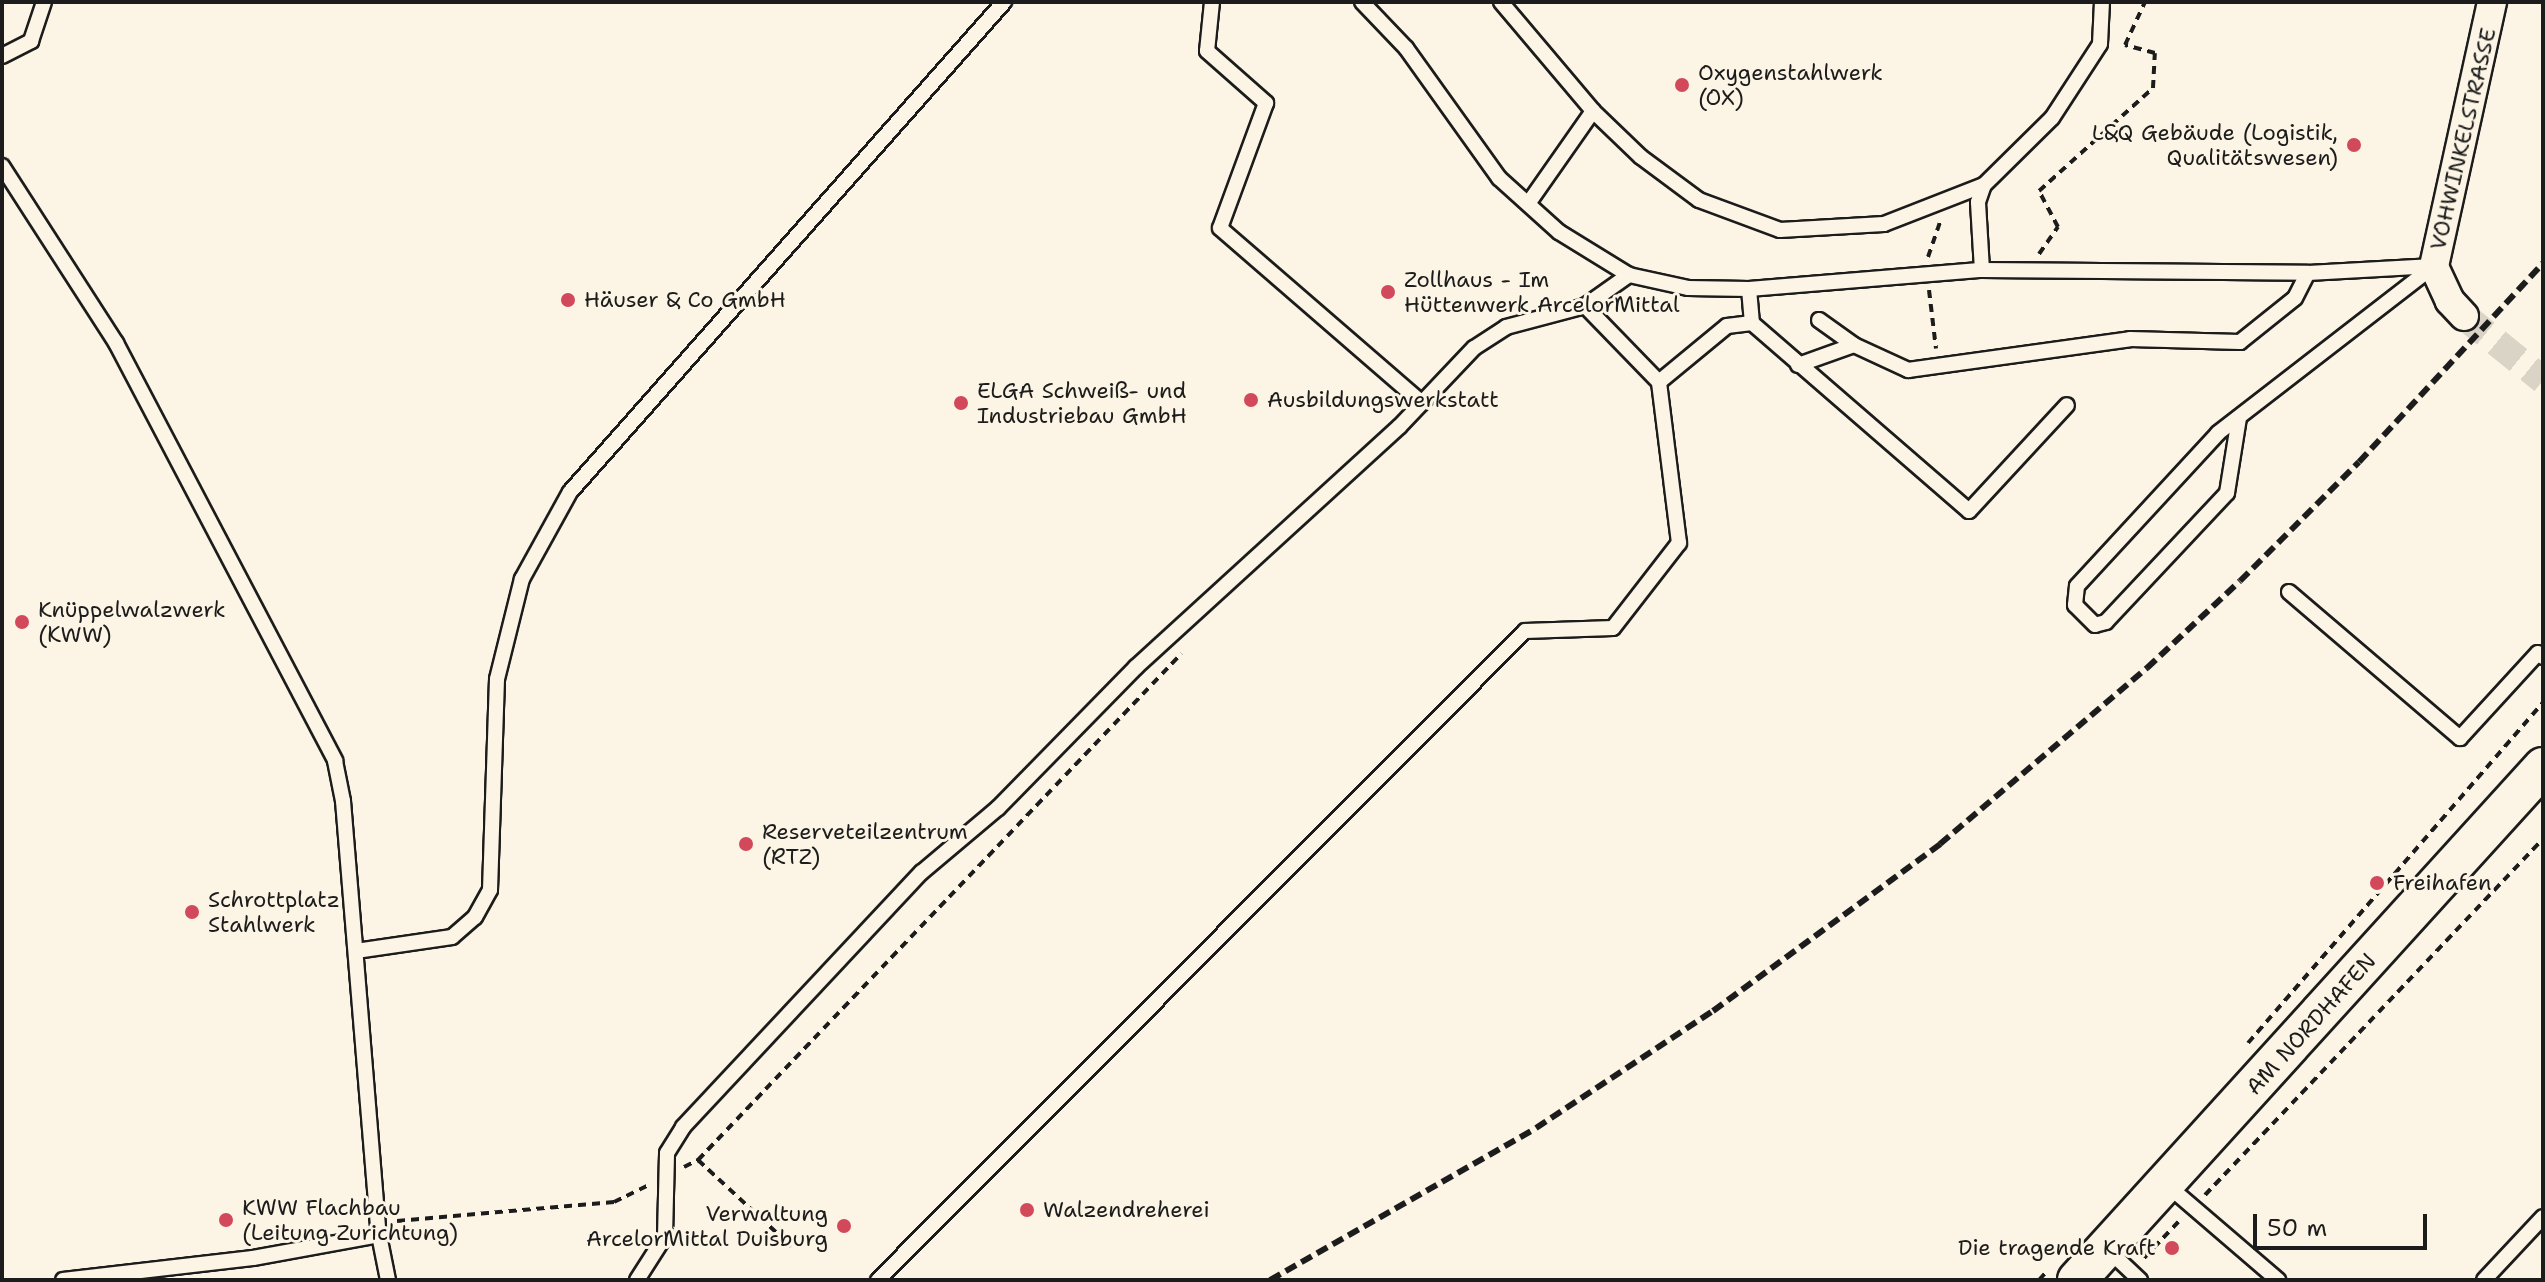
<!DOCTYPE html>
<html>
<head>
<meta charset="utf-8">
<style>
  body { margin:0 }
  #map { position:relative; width:2545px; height:1282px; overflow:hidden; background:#fcf5e5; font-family:"Shantell Sans",sans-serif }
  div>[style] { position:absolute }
  .minor-tunnel>* { height:28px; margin-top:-14px; transform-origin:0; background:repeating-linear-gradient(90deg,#dad4c7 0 28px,transparent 0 42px) }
  .path>* { height:4px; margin-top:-2px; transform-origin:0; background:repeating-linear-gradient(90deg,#1c1c1c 0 8px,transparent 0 14px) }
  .roads { filter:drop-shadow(2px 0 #1c1c1c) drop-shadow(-2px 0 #1c1c1c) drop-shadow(0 2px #1c1c1c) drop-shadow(0 -2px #1c1c1c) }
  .service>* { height:14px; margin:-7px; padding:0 7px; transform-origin:7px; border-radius:7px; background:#fcf5e5 }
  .minor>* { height:28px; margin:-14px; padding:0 14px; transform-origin:14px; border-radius:14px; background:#fcf5e5 }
  .secondary>* { height:38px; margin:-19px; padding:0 19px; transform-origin:19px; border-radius:19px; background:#fcf5e5 }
  .rail>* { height:6px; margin-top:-3px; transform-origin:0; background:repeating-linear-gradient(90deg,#1c1c1c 0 12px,transparent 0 18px) }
  .dots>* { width:22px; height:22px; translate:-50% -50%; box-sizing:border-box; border:4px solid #fcf5e5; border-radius:50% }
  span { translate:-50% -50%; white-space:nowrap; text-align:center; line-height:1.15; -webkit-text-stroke:6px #fcf5e5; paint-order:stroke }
  .poi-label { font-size:22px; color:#1c1c1c }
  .left { translate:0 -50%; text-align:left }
  .right { translate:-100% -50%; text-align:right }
  .street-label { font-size:22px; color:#1c1c1c }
  .frame { position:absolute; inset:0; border:4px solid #1c1c1c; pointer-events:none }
  .scale { position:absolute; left:2253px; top:1214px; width:174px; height:36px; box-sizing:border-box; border:4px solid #1c1c1c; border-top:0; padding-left:10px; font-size:24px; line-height:28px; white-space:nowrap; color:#1c1c1c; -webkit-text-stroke:6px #fcf5e5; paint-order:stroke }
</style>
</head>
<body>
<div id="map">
  <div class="minor-tunnel">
    <i style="left:2464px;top:316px;width:102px;rotate:39deg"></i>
  </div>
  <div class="path">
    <i style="left:2039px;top:254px;width:33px;rotate:-55deg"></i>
    <i style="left:2058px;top:227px;width:41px;rotate:-117.8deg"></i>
    <i style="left:2039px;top:191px;width:154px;rotate:-42.1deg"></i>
    <i style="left:2153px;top:88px;width:35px;rotate:-87deg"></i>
    <i style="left:2155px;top:53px;width:31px;rotate:-165deg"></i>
    <i style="left:2125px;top:45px;width:47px;rotate:-65.1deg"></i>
    <i style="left:1928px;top:257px;width:39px;rotate:-71deg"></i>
    <i style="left:1929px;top:290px;width:59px;rotate:83.2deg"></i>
    <i style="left:1614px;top:312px;width:31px;rotate:-29deg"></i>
    <i style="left:2248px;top:1043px;width:450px;rotate:-49.1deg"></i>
    <i style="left:698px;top:1160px;width:127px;rotate:42.8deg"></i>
    <i style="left:684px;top:1167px;width:16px;rotate:-27deg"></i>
    <i style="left:698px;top:1160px;width:700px;rotate:-46.33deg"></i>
    <i style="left:2205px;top:1195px;width:491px;rotate:-46.5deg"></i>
    <i style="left:397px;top:1221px;width:218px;rotate:-5deg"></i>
    <i style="left:614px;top:1202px;width:37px;rotate:-26deg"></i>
    <i style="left:2144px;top:1258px;width:55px;rotate:-46.5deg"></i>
    <i style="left:2039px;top:1280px;width:12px;rotate:-48deg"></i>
  </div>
  <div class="roads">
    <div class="service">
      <i style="left:1212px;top:2px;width:49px;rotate:95.8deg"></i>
      <i style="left:1207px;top:51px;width:79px;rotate:41.4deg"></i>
      <i style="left:1266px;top:103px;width:133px;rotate:110.2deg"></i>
      <i style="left:1220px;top:228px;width:267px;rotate:40.9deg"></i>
      <i style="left:1362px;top:2px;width:64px;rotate:46.3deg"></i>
      <i style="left:1406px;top:48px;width:160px;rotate:54.4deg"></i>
      <i style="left:1499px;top:178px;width:81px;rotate:42deg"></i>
      <i style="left:1559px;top:232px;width:82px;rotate:31.6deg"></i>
      <i style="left:1629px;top:275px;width:60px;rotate:12.4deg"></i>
      <i style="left:1688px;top:288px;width:61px;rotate:0.9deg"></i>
      <i style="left:1749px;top:289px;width:234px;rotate:-4.7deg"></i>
      <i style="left:1982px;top:270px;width:326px;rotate:0.5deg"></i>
      <i style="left:2308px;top:273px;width:126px;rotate:-3.2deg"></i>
      <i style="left:1501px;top:2px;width:143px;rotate:49.8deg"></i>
      <i style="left:1593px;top:111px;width:113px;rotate:125deg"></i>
      <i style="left:2px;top:56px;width:33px;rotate:-27deg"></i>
      <i style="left:31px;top:41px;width:41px;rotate:-71.6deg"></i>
      <i style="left:1593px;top:111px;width:66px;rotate:43.8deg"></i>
      <i style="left:1641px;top:157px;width:72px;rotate:36.6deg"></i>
      <i style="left:1699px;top:200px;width:86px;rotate:20.3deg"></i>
      <i style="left:1780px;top:230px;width:104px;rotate:-3.3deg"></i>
      <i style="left:1884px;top:224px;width:107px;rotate:-21.3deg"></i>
      <i style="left:1984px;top:185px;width:95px;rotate:-44.6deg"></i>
      <i style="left:2052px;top:118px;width:88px;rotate:-57deg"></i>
      <i style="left:2100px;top:44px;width:42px;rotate:-87.3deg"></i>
      <i style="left:2px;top:166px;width:211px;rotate:57.2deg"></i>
      <i style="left:116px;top:343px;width:472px;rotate:62.3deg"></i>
      <i style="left:335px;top:761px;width:41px;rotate:78.7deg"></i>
      <i style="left:343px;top:801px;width:435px;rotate:85.3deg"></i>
      <i style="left:379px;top:1235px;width:46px;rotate:78.7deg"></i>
      <i style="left:1982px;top:270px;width:68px;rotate:-93.4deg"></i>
      <i style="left:1978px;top:202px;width:18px;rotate:-71deg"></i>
      <i style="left:1749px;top:289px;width:34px;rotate:85deg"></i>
      <i style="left:1752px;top:323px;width:287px;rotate:40.9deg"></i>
      <i style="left:1969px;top:511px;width:144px;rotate:-47.2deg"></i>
      <i style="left:1819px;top:320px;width:43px;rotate:35.5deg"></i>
      <i style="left:1854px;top:345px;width:60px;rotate:24.8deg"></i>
      <i style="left:1908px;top:370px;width:224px;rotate:-7.9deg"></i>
      <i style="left:2130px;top:339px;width:110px;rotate:1.6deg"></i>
      <i style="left:2240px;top:342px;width:70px;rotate:-38.7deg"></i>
      <i style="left:2295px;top:298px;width:28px;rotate:-63deg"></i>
      <i style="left:1798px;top:365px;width:59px;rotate:-19.7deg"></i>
      <i style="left:1659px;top:382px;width:88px;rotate:-39.5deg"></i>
      <i style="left:1727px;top:326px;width:25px;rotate:-7deg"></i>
      <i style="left:2239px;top:418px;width:76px;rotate:99.1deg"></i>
      <i style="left:2227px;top:493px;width:177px;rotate:133.2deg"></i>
      <i style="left:2106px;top:622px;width:11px;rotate:165deg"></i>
      <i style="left:2095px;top:625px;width:28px;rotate:-135deg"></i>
      <i style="left:2075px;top:605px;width:19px;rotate:-84deg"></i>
      <i style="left:2077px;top:586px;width:208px;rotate:-47.3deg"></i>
      <i style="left:2218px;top:433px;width:273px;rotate:-37.7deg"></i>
      <i style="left:2289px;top:592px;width:225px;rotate:40.5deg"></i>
      <i style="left:2460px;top:738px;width:115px;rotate:-47.5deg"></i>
      <i style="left:2538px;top:653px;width:6px;rotate:39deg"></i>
      <i style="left:356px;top:951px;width:97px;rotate:-8.3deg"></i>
      <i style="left:452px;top:937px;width:30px;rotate:-41deg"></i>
      <i style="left:475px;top:917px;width:31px;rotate:-61deg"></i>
      <i style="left:490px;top:890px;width:211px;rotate:-88.1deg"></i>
      <i style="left:497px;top:679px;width:103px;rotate:-76deg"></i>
      <i style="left:522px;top:579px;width:99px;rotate:-61.1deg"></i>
      <i style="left:570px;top:492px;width:655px;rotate:-48.47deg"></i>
      <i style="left:2166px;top:1184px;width:148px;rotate:40.6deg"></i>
      <i style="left:2106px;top:1248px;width:47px;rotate:43.3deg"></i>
      <i style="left:63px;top:1280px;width:191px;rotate:-6.6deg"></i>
      <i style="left:253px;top:1258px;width:128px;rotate:-10.3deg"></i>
      <i style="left:637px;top:1280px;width:52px;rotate:-57.5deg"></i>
      <i style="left:665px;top:1236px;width:83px;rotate:-88.6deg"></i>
      <i style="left:667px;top:1153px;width:31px;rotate:-58deg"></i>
      <i style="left:683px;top:1127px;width:349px;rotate:-46.9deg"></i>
      <i style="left:922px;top:872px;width:99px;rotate:-40.1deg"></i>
      <i style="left:998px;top:808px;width:197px;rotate:-45.6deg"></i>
      <i style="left:1136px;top:667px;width:356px;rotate:-42.4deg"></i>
      <i style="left:1399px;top:427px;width:109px;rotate:-46.5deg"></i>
      <i style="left:1474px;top:348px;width:38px;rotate:-33deg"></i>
      <i style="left:1506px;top:327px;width:82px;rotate:-14.9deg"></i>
      <i style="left:1585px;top:306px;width:54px;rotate:-35.2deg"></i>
      <i style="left:878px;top:1280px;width:916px;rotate:-45.09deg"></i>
      <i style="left:1525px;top:631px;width:88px;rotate:-2deg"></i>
      <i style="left:1613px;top:628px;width:108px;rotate:-52.2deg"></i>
      <i style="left:1679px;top:543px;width:162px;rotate:-97.1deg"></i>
      <i style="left:1659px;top:382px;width:106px;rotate:-134.2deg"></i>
      <i style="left:2484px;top:1280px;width:86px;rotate:-46.9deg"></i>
    </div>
    <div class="minor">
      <i style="left:2464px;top:316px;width:21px;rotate:-133deg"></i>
      <i style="left:2450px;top:301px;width:38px;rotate:-115deg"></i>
      <i style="left:2434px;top:266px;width:270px;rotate:-77.6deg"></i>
    </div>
    <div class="secondary">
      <i style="left:2077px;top:1280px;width:693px;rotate:-47.75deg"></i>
    </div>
  </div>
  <div class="rail">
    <i style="left:1270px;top:1280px;width:306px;rotate:-29.7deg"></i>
    <i style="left:1536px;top:1128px;width:212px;rotate:-33.5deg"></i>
    <i style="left:1713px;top:1011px;width:282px;rotate:-36.3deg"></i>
    <i style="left:1940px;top:844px;width:272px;rotate:-40.4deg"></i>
    <i style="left:2147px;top:668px;width:127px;rotate:-43.1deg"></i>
    <i style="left:2240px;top:581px;width:168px;rotate:-45deg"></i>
    <i style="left:2359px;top:462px;width:271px;rotate:-47.2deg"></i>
  </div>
  <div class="dots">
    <i style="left:1682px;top:85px;background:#d1495b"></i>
    <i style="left:2354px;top:145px;background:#d1495b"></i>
    <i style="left:1388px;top:292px;background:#d1495b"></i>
    <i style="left:568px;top:300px;background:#d1495b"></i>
    <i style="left:1251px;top:400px;background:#d1495b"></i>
    <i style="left:961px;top:403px;background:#d1495b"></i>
    <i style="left:22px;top:622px;background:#d1495b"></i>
    <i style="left:746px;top:844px;background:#d1495b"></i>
    <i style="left:2377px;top:883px;background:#d1495b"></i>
    <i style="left:192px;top:912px;background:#d1495b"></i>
    <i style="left:1027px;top:1210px;background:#d1495b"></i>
    <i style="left:226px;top:1220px;background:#d1495b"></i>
    <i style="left:844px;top:1226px;background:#d1495b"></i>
    <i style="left:2172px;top:1248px;background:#d1495b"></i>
  </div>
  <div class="poi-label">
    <span class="left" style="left:1698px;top:85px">Oxygenstahlwerk<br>(OX)</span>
    <span class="right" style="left:2338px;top:145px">L&amp;Q Gebäude (Logistik,<br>Qualitätswesen)</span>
    <span class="left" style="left:1404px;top:292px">Zollhaus - Im<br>Hüttenwerk ArcelorMittal</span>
    <span class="left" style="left:584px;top:300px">Häuser &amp; Co GmbH</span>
    <span class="left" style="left:977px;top:403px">ELGA Schweiß- und<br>Industriebau GmbH</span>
    <span class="left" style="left:1267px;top:400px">Ausbildungswerkstatt</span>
    <span class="left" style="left:38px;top:622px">Knüppelwalzwerk<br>(KWW)</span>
    <span class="left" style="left:762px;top:844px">Reserveteilzentrum<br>(RTZ)</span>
    <span class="left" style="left:2393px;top:883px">Freihafen</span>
    <span class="left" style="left:208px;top:912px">Schrottplatz<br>Stahlwerk</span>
    <span class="left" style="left:242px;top:1220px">KWW Flachbau<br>(Leitung Zurichtung)</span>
    <span class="left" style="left:1043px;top:1210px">Walzendreherei</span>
    <span class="right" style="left:828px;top:1226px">Verwaltung<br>ArcelorMittal Duisburg</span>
    <span class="right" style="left:2156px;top:1248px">Die tragende Kraft</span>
  </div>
  <div class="street-label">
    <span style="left:2463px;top:139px;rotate:-77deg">VOHWINKELSTRASSE</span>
    <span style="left:2311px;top:1024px;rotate:-48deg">AM NORDHAFEN</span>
  </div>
  <div class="frame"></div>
  <div class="scale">50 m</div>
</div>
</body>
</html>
